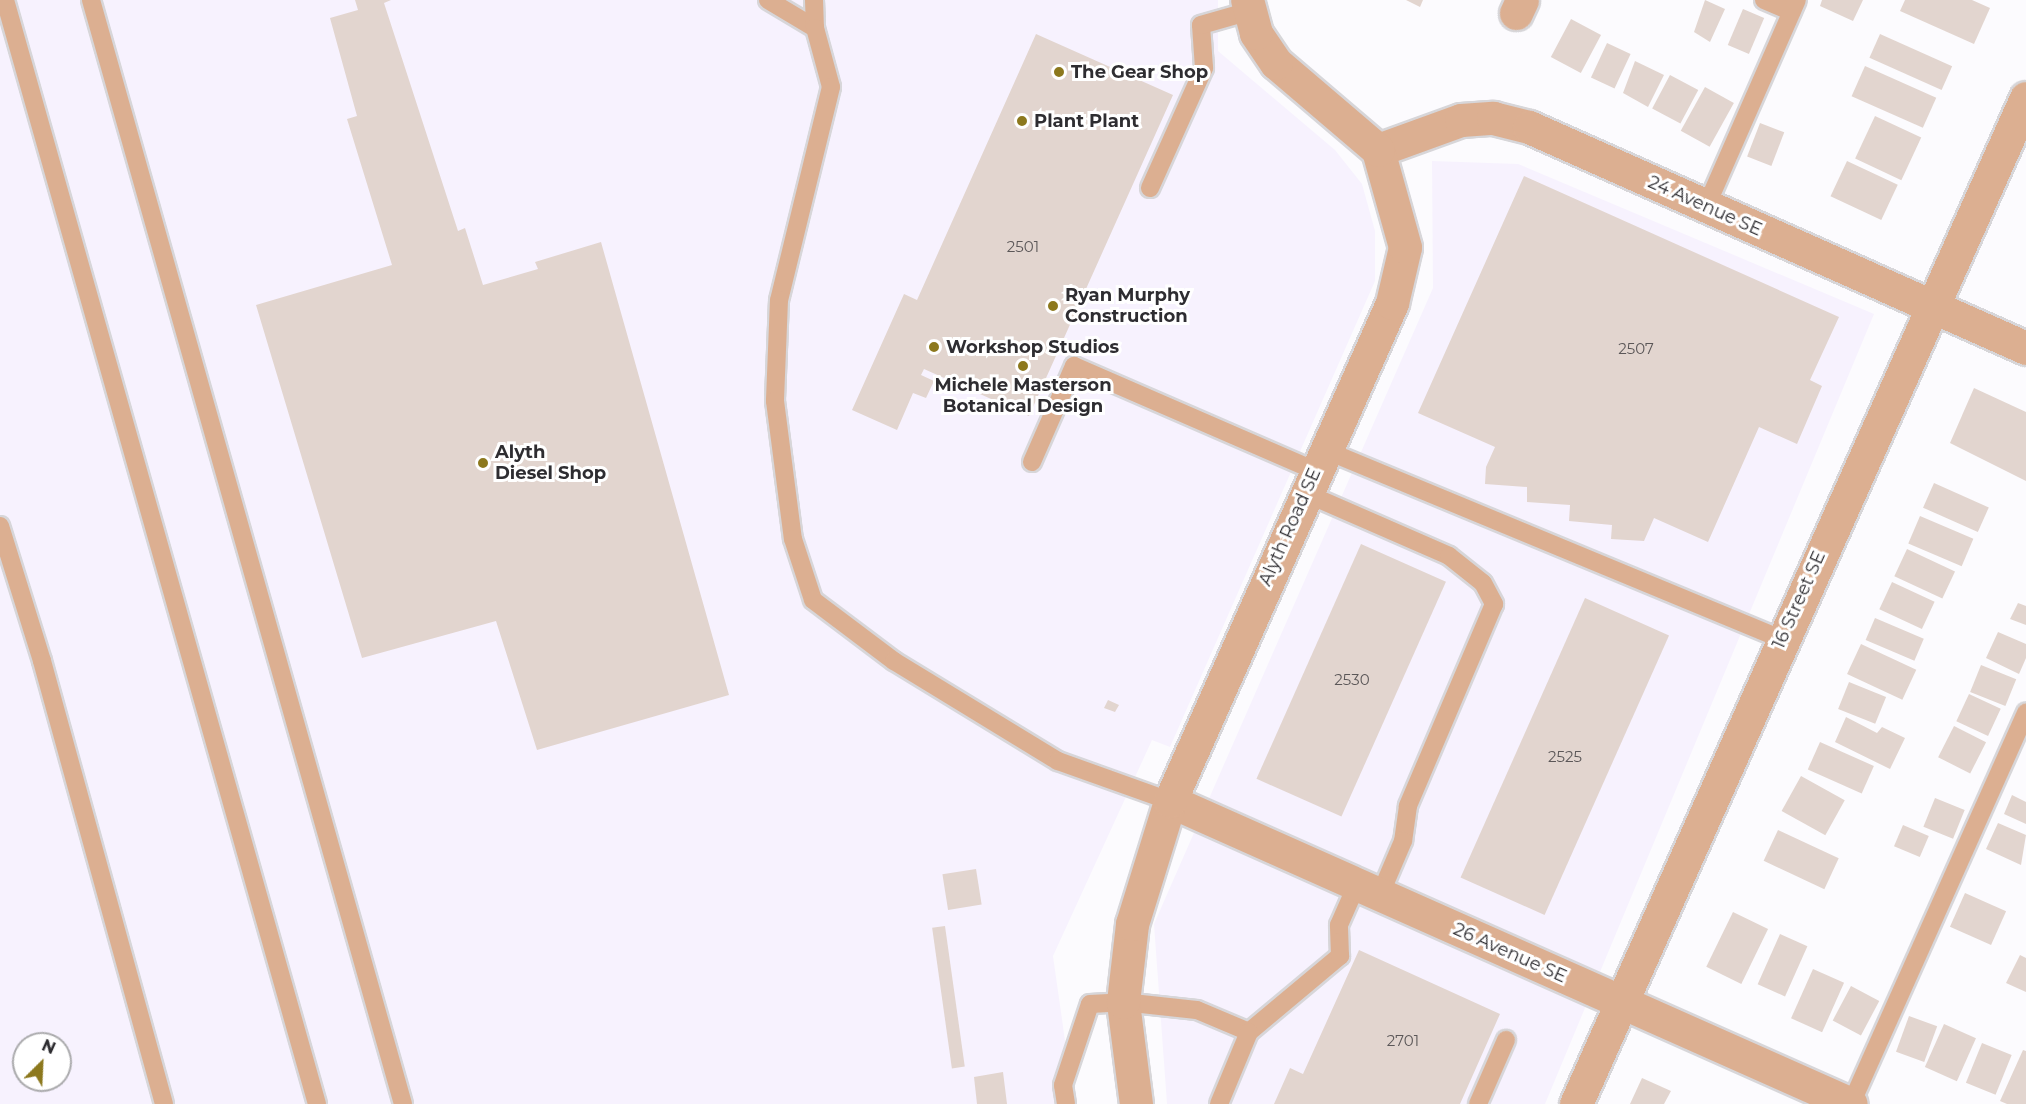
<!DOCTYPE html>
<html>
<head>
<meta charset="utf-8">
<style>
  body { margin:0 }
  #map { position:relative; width:2026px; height:1104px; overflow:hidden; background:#fcfbfe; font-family:Montserrat,sans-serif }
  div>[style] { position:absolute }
  .built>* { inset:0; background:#f7f2fe }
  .building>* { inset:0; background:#e2d5cf; transform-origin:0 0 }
  .roads { filter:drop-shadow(2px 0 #d7d6d9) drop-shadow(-2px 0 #d7d6d9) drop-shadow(0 2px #d7d6d9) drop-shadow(0 -2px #d7d6d9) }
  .lane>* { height:18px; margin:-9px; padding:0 9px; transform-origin:9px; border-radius:9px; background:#dcaf91 }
  .street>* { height:33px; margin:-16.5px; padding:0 16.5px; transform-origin:16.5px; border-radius:16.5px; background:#dcaf91 }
  .dots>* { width:16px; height:16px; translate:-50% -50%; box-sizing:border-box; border:3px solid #fff; border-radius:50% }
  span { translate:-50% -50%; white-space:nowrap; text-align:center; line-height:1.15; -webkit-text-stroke:6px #fff; paint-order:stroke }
  .number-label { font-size:15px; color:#5b5758 }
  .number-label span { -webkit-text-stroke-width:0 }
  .poi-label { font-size:18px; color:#2e2d31; font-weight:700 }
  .left { translate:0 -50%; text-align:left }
  .street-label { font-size:18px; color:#2e2d31 }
  .north { position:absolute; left:12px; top:1032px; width:60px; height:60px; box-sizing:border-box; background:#fff; border:2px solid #ababad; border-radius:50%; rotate:24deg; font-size:16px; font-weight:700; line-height:24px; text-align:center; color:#2e2d31 }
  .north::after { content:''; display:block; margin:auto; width:21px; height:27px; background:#8c781d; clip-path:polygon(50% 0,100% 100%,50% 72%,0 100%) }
</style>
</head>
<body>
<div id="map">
  <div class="built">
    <i style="clip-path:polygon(evenodd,0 0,1218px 0,1218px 51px,1335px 150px,1362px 184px,1375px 231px,1375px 281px,1170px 747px,1152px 740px,1053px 956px,1074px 1104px,0 1104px,0 0,24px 1044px,60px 1044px,60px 1080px,24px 1080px,24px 1044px)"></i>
    <i style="clip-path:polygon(1432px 161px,1518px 164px,1874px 314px,1545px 1104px,1167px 1104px,1154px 924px,1433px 288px)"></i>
  </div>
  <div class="building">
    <i style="clip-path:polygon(355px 0,391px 0,384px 3px,458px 231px,465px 228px,483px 285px,538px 269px,535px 262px,601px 242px,729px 695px,537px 750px,496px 621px,362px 658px,256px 305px,392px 265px,347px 119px,357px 116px,330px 18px,358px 10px)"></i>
    <i style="clip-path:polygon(1406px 0,1423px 0,1420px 7px)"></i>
    <i style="clip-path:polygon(1705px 0,1725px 9px,1710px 42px,1694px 32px)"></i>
    <i style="clip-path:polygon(1822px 0,1863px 0,1853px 21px,1820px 6px)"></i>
    <i style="clip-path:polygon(1905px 0,1972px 0,1990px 8px,1974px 44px,1900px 11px)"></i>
    <i style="left:1743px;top:9px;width:23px;height:39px;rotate:23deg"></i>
    <i style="left:1571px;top:19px;width:34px;height:43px;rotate:28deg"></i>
    <i style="clip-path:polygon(1036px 34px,1173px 95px,1029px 416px,924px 369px,921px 375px,934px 381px,926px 398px,913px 393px,897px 430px,852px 410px,904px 294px,917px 300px)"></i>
    <i style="left:1880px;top:34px;width:79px;height:26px;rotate:24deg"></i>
    <i style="left:1607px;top:43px;width:26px;height:38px;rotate:25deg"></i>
    <i style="clip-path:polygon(1635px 61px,1664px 75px,1648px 107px,1623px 93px)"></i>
    <i style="left:1865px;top:66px;width:78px;height:33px;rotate:24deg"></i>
    <i style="left:1670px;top:75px;width:32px;height:38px;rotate:28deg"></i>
    <i style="left:1705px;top:87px;width:33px;height:50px;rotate:29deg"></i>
    <i style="left:1875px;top:116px;width:51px;height:47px;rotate:25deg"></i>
    <i style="left:1760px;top:123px;width:26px;height:36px;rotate:21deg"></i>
    <i style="left:1847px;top:161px;width:56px;height:39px;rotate:25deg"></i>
    <i style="clip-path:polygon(1524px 176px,1839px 317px,1810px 380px,1822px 386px,1797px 444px,1759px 427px,1708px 542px,1654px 518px,1644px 541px,1611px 539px,1612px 525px,1569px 521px,1570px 505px,1527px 502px,1527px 487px,1485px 484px,1486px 467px,1495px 447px,1418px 413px)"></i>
    <i style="clip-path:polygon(1974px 388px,2026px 412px,2026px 481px,1950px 443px)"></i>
    <i style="left:1934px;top:483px;width:60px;height:27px;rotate:24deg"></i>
    <i style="left:1920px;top:516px;width:58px;height:30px;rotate:23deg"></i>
    <i style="left:1361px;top:544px;width:93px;height:257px;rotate:24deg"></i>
    <i style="left:1907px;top:549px;width:53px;height:30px;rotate:25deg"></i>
    <i style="left:1892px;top:582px;width:47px;height:30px;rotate:25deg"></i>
    <i style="left:1585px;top:598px;width:92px;height:306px;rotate:24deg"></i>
    <i style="clip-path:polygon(2018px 603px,2026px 606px,2026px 625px,2010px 619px)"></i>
    <i style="left:1875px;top:618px;width:53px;height:24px;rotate:23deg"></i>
    <i style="clip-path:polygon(1998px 632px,2026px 644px,2026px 658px,2019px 674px,1986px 658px)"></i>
    <i style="left:1861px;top:644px;width:61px;height:33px;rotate:25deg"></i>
    <i style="left:1981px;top:665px;width:38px;height:29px;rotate:22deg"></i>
    <i style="left:1849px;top:682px;width:40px;height:29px;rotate:22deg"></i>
    <i style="left:1969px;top:694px;width:35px;height:30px;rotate:25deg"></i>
    <i style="clip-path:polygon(1108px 700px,1119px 705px,1115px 712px,1104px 708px)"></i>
    <i style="clip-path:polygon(1846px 717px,1877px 733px,1882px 727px,1905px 738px,1890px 769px,1835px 742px)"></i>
    <i style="left:1954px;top:726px;width:36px;height:35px;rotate:27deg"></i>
    <i style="left:1820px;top:742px;width:59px;height:30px;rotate:24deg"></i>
    <i style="left:1801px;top:776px;width:50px;height:40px;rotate:29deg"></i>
    <i style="clip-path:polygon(2012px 795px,2026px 802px,2026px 824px,2004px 814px)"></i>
    <i style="left:1935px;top:798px;width:32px;height:31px;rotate:22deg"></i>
    <i style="clip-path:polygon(1998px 823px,2026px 835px,2021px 865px,1986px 849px)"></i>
    <i style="left:1903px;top:825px;width:28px;height:23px;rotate:23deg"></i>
    <i style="left:1778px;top:830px;width:67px;height:34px;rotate:25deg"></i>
    <i style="left:976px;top:869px;width:36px;height:34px;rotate:81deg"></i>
    <i style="left:1965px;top:893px;width:45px;height:37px;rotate:24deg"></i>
    <i style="left:1733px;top:912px;width:39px;height:61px;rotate:26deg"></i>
    <i style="left:945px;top:926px;width:142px;height:13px;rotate:82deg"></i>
    <i style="left:1780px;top:934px;width:30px;height:55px;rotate:24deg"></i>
    <i style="clip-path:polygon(1359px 950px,1500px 1014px,1460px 1104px,1274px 1104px,1290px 1068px,1303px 1074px)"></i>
    <i style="clip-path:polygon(2020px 955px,2026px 958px,2026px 992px,2006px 983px)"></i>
    <i style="left:1813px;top:969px;width:34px;height:54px;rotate:24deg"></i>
    <i style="left:1851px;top:986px;width:32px;height:39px;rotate:28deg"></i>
    <i style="left:1909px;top:1016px;width:30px;height:38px;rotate:20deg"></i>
    <i style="left:1944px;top:1024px;width:35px;height:47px;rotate:24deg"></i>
    <i style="left:1982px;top:1043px;width:32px;height:43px;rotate:22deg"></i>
    <i style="clip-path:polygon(2023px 1050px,2026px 1051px,2026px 1104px,2007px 1104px,2000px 1101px)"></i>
    <i style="clip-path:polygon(1003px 1072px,1007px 1104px,977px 1104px,974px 1077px)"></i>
    <i style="clip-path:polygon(1642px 1078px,1671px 1091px,1664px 1104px,1630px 1104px)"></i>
  </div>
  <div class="roads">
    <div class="lane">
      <i style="left:5px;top:0;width:1147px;rotate:74.22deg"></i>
      <i style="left:91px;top:0;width:1147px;rotate:74.22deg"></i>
      <i style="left:768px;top:0;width:55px;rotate:30.8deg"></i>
      <i style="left:814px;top:0;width:28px;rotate:88deg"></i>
      <i style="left:815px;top:28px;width:61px;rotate:74.8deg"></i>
      <i style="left:831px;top:87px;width:219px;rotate:103.7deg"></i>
      <i style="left:779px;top:300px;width:101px;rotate:92.3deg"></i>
      <i style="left:775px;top:401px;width:139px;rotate:82.6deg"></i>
      <i style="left:793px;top:539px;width:64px;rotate:71.8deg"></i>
      <i style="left:813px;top:600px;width:101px;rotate:37deg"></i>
      <i style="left:894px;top:661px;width:192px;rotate:31.4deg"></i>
      <i style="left:1058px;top:761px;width:119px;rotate:19.7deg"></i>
      <i style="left:1764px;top:0;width:30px;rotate:23deg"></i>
      <i style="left:1150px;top:188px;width:132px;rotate:-65.8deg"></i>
      <i style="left:1204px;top:68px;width:43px;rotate:-94deg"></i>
      <i style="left:1201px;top:25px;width:51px;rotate:-15.9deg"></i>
      <i style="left:1706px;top:207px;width:226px;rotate:-66.3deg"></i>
      <i style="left:1325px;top:450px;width:494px;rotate:22.5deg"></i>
      <i style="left:1032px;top:462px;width:105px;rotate:-66.4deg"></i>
      <i style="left:1074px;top:366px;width:263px;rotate:23.5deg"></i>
      <i style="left:1305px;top:493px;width:157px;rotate:23.6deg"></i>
      <i style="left:1449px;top:556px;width:43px;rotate:38.5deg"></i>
      <i style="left:1483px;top:583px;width:24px;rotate:62deg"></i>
      <i style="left:1494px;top:604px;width:220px;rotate:113.1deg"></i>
      <i style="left:1408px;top:806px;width:35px;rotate:98deg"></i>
      <i style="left:1403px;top:841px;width:59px;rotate:113.1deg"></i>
      <i style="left:0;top:526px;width:141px;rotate:72.7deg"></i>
      <i style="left:42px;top:661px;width:459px;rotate:74.6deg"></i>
      <i style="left:1249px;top:1032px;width:119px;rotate:-39.9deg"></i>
      <i style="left:1340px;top:956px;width:31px;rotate:-92deg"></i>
      <i style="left:1339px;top:925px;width:45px;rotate:-66.3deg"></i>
      <i style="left:1066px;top:1104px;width:19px;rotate:-99deg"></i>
      <i style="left:1063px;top:1085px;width:85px;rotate:-71.6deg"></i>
      <i style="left:1090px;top:1004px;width:33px;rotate:-3deg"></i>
      <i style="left:1123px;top:1002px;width:74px;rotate:6.2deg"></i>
      <i style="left:1197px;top:1010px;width:56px;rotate:22.9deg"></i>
      <i style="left:1249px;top:1032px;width:78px;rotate:112.6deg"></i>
      <i style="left:1478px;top:1104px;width:70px;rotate:-66.4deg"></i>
      <i style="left:1851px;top:1104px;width:429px;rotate:-65.9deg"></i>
    </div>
    <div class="street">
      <i style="left:1516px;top:13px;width:14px;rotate:-65deg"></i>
      <i style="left:1378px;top:150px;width:88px;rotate:-19.9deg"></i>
      <i style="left:1461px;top:120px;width:32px;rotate:-4deg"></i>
      <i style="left:1493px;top:118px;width:37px;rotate:14deg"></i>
      <i style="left:1529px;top:127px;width:544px;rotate:23.97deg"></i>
      <i style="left:1170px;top:801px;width:745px;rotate:23.99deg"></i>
      <i style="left:1136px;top:1104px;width:103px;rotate:-97.3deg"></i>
      <i style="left:1123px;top:1002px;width:79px;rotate:-83.4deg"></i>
      <i style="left:1132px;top:924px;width:129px;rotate:-72.8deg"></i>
      <i style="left:1170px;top:801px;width:545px;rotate:-65.97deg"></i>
      <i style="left:1392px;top:303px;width:57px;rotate:-76.9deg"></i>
      <i style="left:1405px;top:247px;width:101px;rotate:-105.6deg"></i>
      <i style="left:1378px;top:150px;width:134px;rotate:-139.5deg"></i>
      <i style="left:1276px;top:63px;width:36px;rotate:-124deg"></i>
      <i style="left:1256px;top:33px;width:34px;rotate:-105deg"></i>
      <i style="left:1576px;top:1104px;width:1102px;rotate:-65.9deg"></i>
    </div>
  </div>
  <div class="dots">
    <i style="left:1059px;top:72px;background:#8c781d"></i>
    <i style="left:1022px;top:121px;background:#8c781d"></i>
    <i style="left:1053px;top:306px;background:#8c781d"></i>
    <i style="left:934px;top:347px;background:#8c781d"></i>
    <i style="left:1023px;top:366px;background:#8c781d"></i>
    <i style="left:483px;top:463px;background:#8c781d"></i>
  </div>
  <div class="number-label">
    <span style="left:1023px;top:247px">2501</span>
    <span style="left:1636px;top:349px">2507</span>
    <span style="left:1352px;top:680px">2530</span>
    <span style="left:1565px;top:757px">2525</span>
    <span style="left:1403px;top:1041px">2701</span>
  </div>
  <div class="poi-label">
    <span class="left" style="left:1071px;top:72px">The Gear Shop</span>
    <span class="left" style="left:1034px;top:121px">Plant Plant</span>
    <span class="left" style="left:1065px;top:306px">Ryan Murphy<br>Construction</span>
    <span class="left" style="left:946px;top:347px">Workshop Studios</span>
    <span style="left:1023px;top:396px">Michele Masterson<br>Botanical Design</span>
    <span class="left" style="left:495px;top:463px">Alyth<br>Diesel Shop</span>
  </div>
  <div class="street-label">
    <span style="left:1705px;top:206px;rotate:24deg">24 Avenue SE</span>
    <span style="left:1290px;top:527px;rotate:-66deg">Alyth Road SE</span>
    <span style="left:1799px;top:600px;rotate:-66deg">16 Street SE</span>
    <span style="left:1510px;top:953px;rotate:24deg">26 Avenue SE</span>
  </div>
  <div class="north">N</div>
</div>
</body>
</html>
